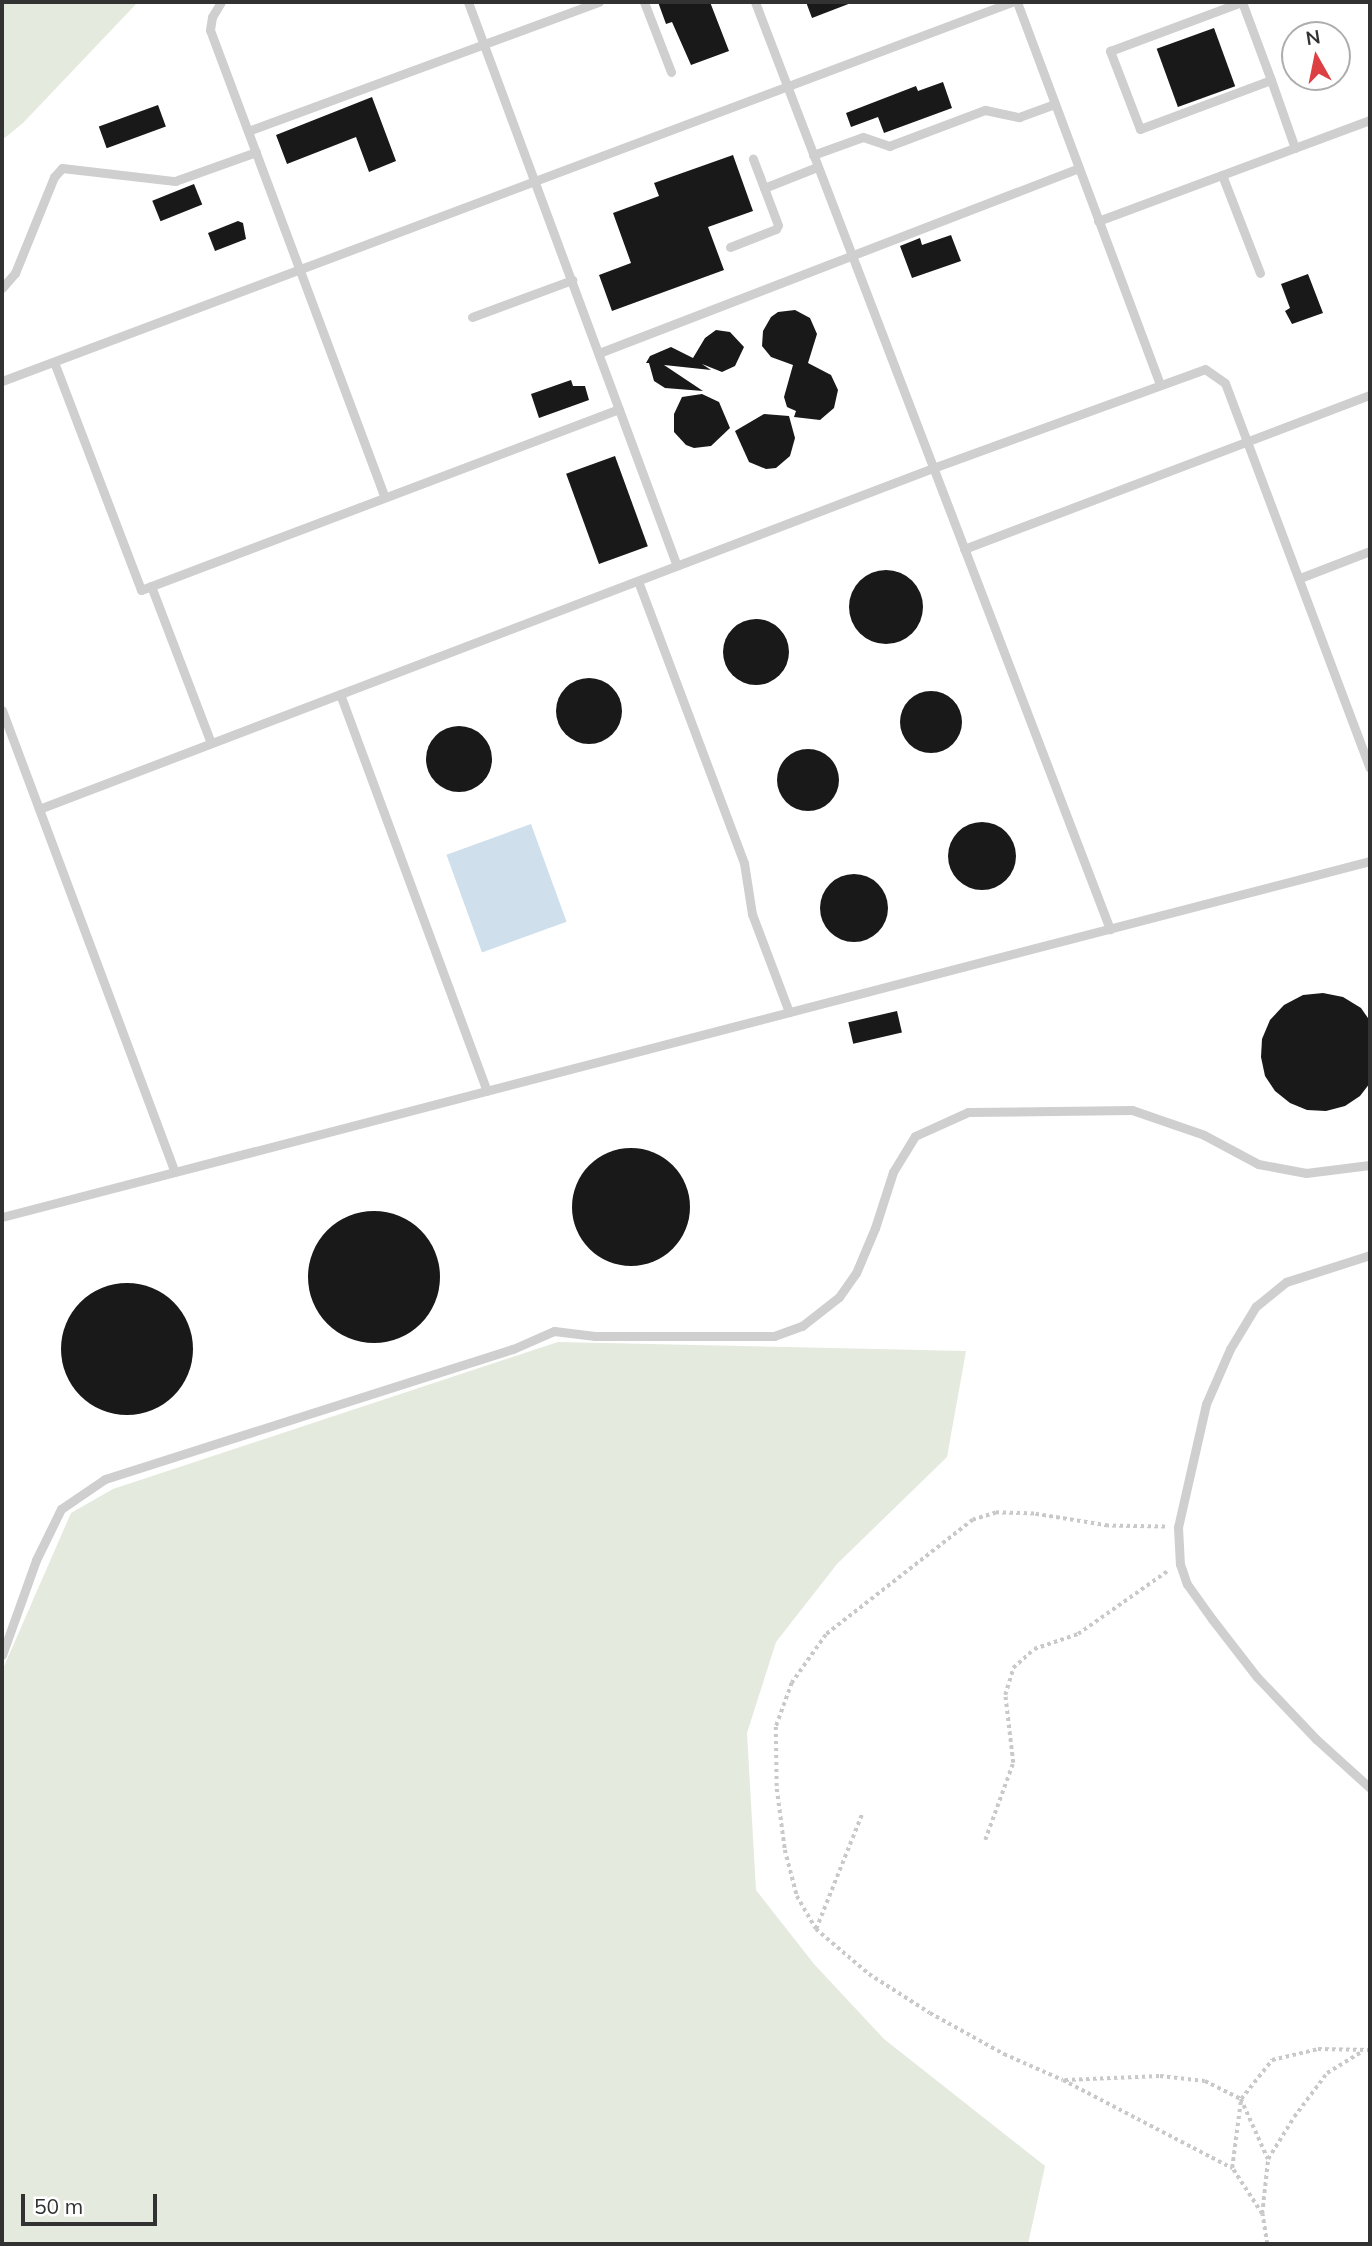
<!DOCTYPE html>
<html>
<head>
<meta charset="utf-8">
<style>
  body { margin:0 }
  #map { position:relative; width:1372px; height:2246px; overflow:hidden; background:#fff; font-family:Mulish,sans-serif }
  div>[style] { position:absolute }
  .green>* { inset:0; background:#e4eade }
  .water>* { inset:0; background:#cfdfec; transform-origin:0 0 }
  .building>* { inset:0; background:#191919; transform-origin:0 0 }
  .round { border-radius:50% }
  .path>* { height:3.5px; margin-top:-1.75px; transform-origin:0; background:repeating-linear-gradient(90deg,#c9c9c9 0 3.5px,transparent 0 7px) }
  .service>* { height:9px; margin:-4.5px; padding:0 4.5px; transform-origin:4.5px; border-radius:4.5px; background:#cfcfcf }
  span { translate:-50% -50%; white-space:nowrap; text-align:center; line-height:1.15; -webkit-text-stroke:7px #fff; paint-order:stroke }
  .frame { position:absolute; inset:0; border:4px solid #323232; pointer-events:none }
  .north { position:absolute; left:1281px; top:21px; width:70px; height:70px; box-sizing:border-box; background:#fff; border:2px solid #adadad; border-radius:50%; rotate:351deg; font-size:19px; font-weight:700; line-height:28px; text-align:center; color:#323232 }
  .north::after { content:''; display:block; margin:auto; width:24px; height:32px; background:#dd4043; clip-path:polygon(50% 0,100% 100%,50% 72%,0 100%) }
  .scale { position:absolute; left:21px; top:2194px; width:136px; height:32px; box-sizing:border-box; border:4px solid #323232; border-top:0; padding-left:9px; font-size:21px; line-height:24px; white-space:nowrap; color:#323232; -webkit-text-stroke:5px #fff; paint-order:stroke }
</style>
</head>
<body>
<div id="map">
  <div class="green">
    <i style="clip-path:polygon(2px 2px,138px 2px,23px 123px,2px 140px)"></i>
    <i style="clip-path:polygon(558px 1342px,966px 1351px,947px 1457px,837px 1564px,776px 1642px,747px 1733px,756px 1890px,814px 1964px,884px 2039px,1045px 2166px,1028px 2244px,2px 2244px,2px 1671px,71px 1513px,113px 1489px)"></i>
  </div>
  <div class="water">
    <i style="left:531px;top:824px;width:104px;height:90px;rotate:70deg"></i>
  </div>
  <div class="building">
    <i style="clip-path:polygon(658px 2px,710px 2px,729px 51px,691px 65px,672px 22px,666px 24px)"></i>
    <i style="clip-path:polygon(806px 2px,851px 2px,851px 3px,812px 18px)"></i>
    <i style="left:1214px;top:28px;width:62px;height:61px;rotate:70deg"></i>
    <i style="clip-path:polygon(943px 82px,952px 108px,884px 133px,878px 117px,851px 127px,846px 113px,916px 86px,918px 91px)"></i>
    <i style="clip-path:polygon(372px 97px,396px 161px,369px 172px,356px 137px,287px 164px,276px 135px)"></i>
    <i style="left:158px;top:105px;width:23px;height:63px;rotate:70deg"></i>
    <i style="clip-path:polygon(733px 155px,753px 211px,708px 227px,724px 270px,612px 311px,599px 275px,631px 263px,613px 213px,659px 196px,654px 183px)"></i>
    <i style="left:194px;top:184px;width:22px;height:45px;rotate:68deg"></i>
    <i style="clip-path:polygon(238px 221px,243px 223px,246px 239px,215px 251px,208px 233px)"></i>
    <i style="clip-path:polygon(951px 235px,961px 261px,912px 278px,900px 246px,920px 238px,922px 245px)"></i>
    <i style="clip-path:polygon(1308px 274px,1323px 313px,1292px 324px,1285px 311px,1290px 308px,1281px 284px)"></i>
    <i style="clip-path:polygon(795px 310px,810px 318px,817px 334px,808px 363px,831px 375px,838px 390px,834px 408px,820px 420px,794px 417px,796px 411px,787px 407px,784px 397px,793px 365px,771px 357px,762px 346px,763px 331px,771px 317px,778px 312px)"></i>
    <i style="clip-path:polygon(716px 330px,730px 332px,744px 347px,735px 366px,722px 372px,702px 364px,711px 370px,664px 365px,703px 391px,665px 388px,654px 381px,649px 363px,646px 363px,650px 356px,671px 347px,693px 358px,705px 338px)"></i>
    <i style="clip-path:polygon(571px 380px,573px 386px,585px 386px,589px 400px,539px 418px,531px 394px)"></i>
    <i style="clip-path:polygon(702px 394px,719px 402px,730px 428px,711px 446px,694px 448px,686px 445px,674px 432px,674px 414px,682px 397px)"></i>
    <i style="clip-path:polygon(764px 414px,789px 416px,795px 438px,790px 456px,776px 468px,766px 469px,749px 462px,735px 431px)"></i>
    <i style="left:615px;top:456px;width:96px;height:52px;rotate:70deg"></i>
    <i class="round" style="left:849px;top:570px;width:74px;height:74px"></i>
    <i class="round" style="left:723px;top:619px;width:66px;height:66px"></i>
    <i class="round" style="left:556px;top:678px;width:66px;height:66px"></i>
    <i class="round" style="left:900px;top:691px;width:62px;height:62px"></i>
    <i class="round" style="left:426px;top:726px;width:66px;height:66px"></i>
    <i class="round" style="left:777px;top:749px;width:62px;height:62px"></i>
    <i class="round" style="left:948px;top:822px;width:68px;height:68px"></i>
    <i class="round" style="left:820px;top:874px;width:68px;height:68px"></i>
    <i style="clip-path:polygon(1323px 993px,1343px 997px,1361px 1008px,1370px 1021px,1370px 1083px,1360px 1096px,1345px 1106px,1326px 1111px,1307px 1110px,1290px 1103px,1275px 1091px,1265px 1076px,1261px 1057px,1262px 1039px,1270px 1020px,1284px 1005px,1303px 995px)"></i>
    <i style="left:897px;top:1011px;width:22px;height:50px;rotate:77deg"></i>
    <i class="round" style="left:572px;top:1148px;width:118px;height:118px"></i>
    <i class="round" style="left:308px;top:1211px;width:132px;height:132px"></i>
    <i class="round" style="left:61px;top:1283px;width:132px;height:132px"></i>
  </div>
  <div class="path">
    <i style="left:1165px;top:1527px;width:57px;rotate:-179deg"></i>
    <i style="left:1108px;top:1526px;width:75px;rotate:-170.8deg"></i>
    <i style="left:1034px;top:1514px;width:38px;rotate:-178deg"></i>
    <i style="left:996px;top:1513px;width:24px;rotate:163deg"></i>
    <i style="left:973px;top:1520px;width:187px;rotate:142deg"></i>
    <i style="left:826px;top:1635px;width:59px;rotate:125.3deg"></i>
    <i style="left:792px;top:1683px;width:47px;rotate:110deg"></i>
    <i style="left:776px;top:1727px;width:62px;rotate:89.1deg"></i>
    <i style="left:777px;top:1789px;width:62px;rotate:82.5deg"></i>
    <i style="left:785px;top:1850px;width:48px;rotate:75.4deg"></i>
    <i style="left:797px;top:1896px;width:38px;rotate:60deg"></i>
    <i style="left:816px;top:1929px;width:70px;rotate:40.3deg"></i>
    <i style="left:869px;top:1974px;width:72px;rotate:32.6deg"></i>
    <i style="left:930px;top:2013px;width:85px;rotate:29deg"></i>
    <i style="left:1004px;top:2054px;width:64px;rotate:23.8deg"></i>
    <i style="left:1063px;top:2080px;width:191px;rotate:27.5deg"></i>
    <i style="left:985px;top:1840px;width:82px;rotate:-70deg"></i>
    <i style="left:1013px;top:1763px;width:68px;rotate:-96.7deg"></i>
    <i style="left:1005px;top:1695px;width:28px;rotate:-73deg"></i>
    <i style="left:1013px;top:1668px;width:28px;rotate:-42deg"></i>
    <i style="left:1034px;top:1649px;width:46px;rotate:-18.8deg"></i>
    <i style="left:1078px;top:1634px;width:111px;rotate:-35.1deg"></i>
    <i style="left:816px;top:1929px;width:124px;rotate:-68.2deg"></i>
    <i style="left:1065px;top:2080px;width:95px;rotate:-2.4deg"></i>
    <i style="left:1160px;top:2076px;width:45px;rotate:6.3deg"></i>
    <i style="left:1205px;top:2081px;width:40px;rotate:26.6deg"></i>
    <i style="left:1241px;top:2099px;width:66px;rotate:65.8deg"></i>
    <i style="left:1262px;top:2214px;width:55px;rotate:-123.1deg"></i>
    <i style="left:1232px;top:2168px;width:70px;rotate:-82.6deg"></i>
    <i style="left:1241px;top:2099px;width:50px;rotate:-51.5deg"></i>
    <i style="left:1272px;top:2060px;width:47px;rotate:-13.4deg"></i>
    <i style="left:1318px;top:2049px;width:52px;rotate:1.1deg"></i>
    <i style="left:1267px;top:2244px;width:30px;rotate:-99deg"></i>
    <i style="left:1262px;top:2214px;width:55px;rotate:-83.8deg"></i>
    <i style="left:1268px;top:2159px;width:49px;rotate:-58.2deg"></i>
    <i style="left:1294px;top:2117px;width:55px;rotate:-53.1deg"></i>
    <i style="left:1327px;top:2073px;width:42px;rotate:-31.4deg"></i>
  </div>
  <div class="service">
    <i style="left:221px;top:2px;width:17px;rotate:121deg"></i>
    <i style="left:212px;top:17px;width:13px;rotate:99deg"></i>
    <i style="left:210px;top:30px;width:499px;rotate:69.5deg"></i>
    <i style="left:468px;top:2px;width:601px;rotate:69.67deg"></i>
    <i style="left:644px;top:2px;width:75px;rotate:68.9deg"></i>
    <i style="left:755px;top:2px;width:993px;rotate:69.05deg"></i>
    <i style="left:1017px;top:2px;width:408px;rotate:69.5deg"></i>
    <i style="left:1271px;top:80px;width:140px;rotate:159.5deg"></i>
    <i style="left:1140px;top:129px;width:84px;rotate:-111deg"></i>
    <i style="left:1110px;top:51px;width:141px;rotate:-20.4deg"></i>
    <i style="left:1242px;top:2px;width:83px;rotate:69.6deg"></i>
    <i style="left:1271px;top:80px;width:72px;rotate:70.6deg"></i>
    <i style="left:248px;top:131px;width:374px;rotate:-20.2deg"></i>
    <i style="left:813px;top:155px;width:53px;rotate:-19.8deg"></i>
    <i style="left:863px;top:137px;width:28px;rotate:19deg"></i>
    <i style="left:889px;top:146px;width:103px;rotate:-20.6deg"></i>
    <i style="left:985px;top:110px;width:35px;rotate:12deg"></i>
    <i style="left:1019px;top:117px;width:38px;rotate:-20deg"></i>
    <i style="left:1222px;top:175px;width:105px;rotate:68.8deg"></i>
    <i style="left:764px;top:188px;width:57px;rotate:-21.6deg"></i>
    <i style="left:1098px;top:221px;width:290px;rotate:-20.4deg"></i>
    <i style="left:730px;top:247px;width:49px;rotate:-21.4deg"></i>
    <i style="left:776px;top:229px;width:4px;rotate:-63deg"></i>
    <i style="left:778px;top:225px;width:71px;rotate:-110.7deg"></i>
    <i style="left:2px;top:288px;width:20px;rotate:-49deg"></i>
    <i style="left:15px;top:273px;width:104px;rotate:-67.9deg"></i>
    <i style="left:54px;top:177px;width:12px;rotate:-48deg"></i>
    <i style="left:62px;top:168px;width:114px;rotate:6.6deg"></i>
    <i style="left:175px;top:181px;width:86px;rotate:-19.7deg"></i>
    <i style="left:472px;top:317px;width:107px;rotate:-20.3deg"></i>
    <i style="left:599px;top:353px;width:514px;rotate:-21.08deg"></i>
    <i style="left:54px;top:362px;width:244px;rotate:69.1deg"></i>
    <i style="left:141px;top:590px;width:511px;rotate:-20.74deg"></i>
    <i style="left:2px;top:381px;width:1079px;rotate:-20.57deg"></i>
    <i style="left:964px;top:549px;width:434px;rotate:-20.8deg"></i>
    <i style="left:1300px;top:578px;width:75px;rotate:-21.1deg"></i>
    <i style="left:638px;top:581px;width:301px;rotate:69.4deg"></i>
    <i style="left:744px;top:863px;width:52px;rotate:81.1deg"></i>
    <i style="left:752px;top:914px;width:105px;rotate:69.3deg"></i>
    <i style="left:151px;top:586px;width:168px;rotate:69.1deg"></i>
    <i style="left:340px;top:694px;width:423px;rotate:69.7deg"></i>
    <i style="left:2px;top:710px;width:493px;rotate:69.5deg"></i>
    <i style="left:39px;top:809px;width:957px;rotate:-20.88deg"></i>
    <i style="left:933px;top:468px;width:289px;rotate:-20deg"></i>
    <i style="left:1205px;top:369px;width:24px;rotate:35deg"></i>
    <i style="left:1225px;top:383px;width:411px;rotate:69.4deg"></i>
    <i style="left:2px;top:1217px;width:1414px;rotate:-14.59deg"></i>
    <i style="left:1370px;top:1255px;width:88px;rotate:162.2deg"></i>
    <i style="left:1286px;top:1282px;width:38px;rotate:141deg"></i>
    <i style="left:1256px;top:1306px;width:50px;rotate:121.2deg"></i>
    <i style="left:1230px;top:1349px;width:60px;rotate:113.6deg"></i>
    <i style="left:1206px;top:1404px;width:126px;rotate:102.8deg"></i>
    <i style="left:1178px;top:1527px;width:37px;rotate:87deg"></i>
    <i style="left:1180px;top:1564px;width:21px;rotate:71deg"></i>
    <i style="left:1187px;top:1584px;width:43px;rotate:54.5deg"></i>
    <i style="left:1212px;top:1619px;width:73px;rotate:52.2deg"></i>
    <i style="left:1257px;top:1677px;width:86px;rotate:46.4deg"></i>
    <i style="left:1316px;top:1739px;width:73px;rotate:42.2deg"></i>
    <i style="left:2px;top:1655px;width:101px;rotate:-70.3deg"></i>
    <i style="left:36px;top:1560px;width:57px;rotate:-63.9deg"></i>
    <i style="left:61px;top:1509px;width:53px;rotate:-34.3deg"></i>
    <i style="left:105px;top:1479px;width:428px;rotate:-17.7deg"></i>
    <i style="left:513px;top:1349px;width:45px;rotate:-23.7deg"></i>
    <i style="left:554px;top:1331px;width:41px;rotate:7deg"></i>
    <i style="left:595px;top:1336px;width:179px"></i>
    <i style="left:774px;top:1336px;width:30px;rotate:-20deg"></i>
    <i style="left:802px;top:1326px;width:47px;rotate:-38.1deg"></i>
    <i style="left:839px;top:1297px;width:29px;rotate:-55deg"></i>
    <i style="left:856px;top:1273px;width:49px;rotate:-67.1deg"></i>
    <i style="left:875px;top:1228px;width:59px;rotate:-72.2deg"></i>
    <i style="left:893px;top:1172px;width:42px;rotate:-58.6deg"></i>
    <i style="left:915px;top:1136px;width:58px;rotate:-24.4deg"></i>
    <i style="left:968px;top:1112px;width:164px;rotate:-0.7deg"></i>
    <i style="left:1132px;top:1110px;width:76px;rotate:19.1deg"></i>
    <i style="left:1204px;top:1135px;width:61px;rotate:28.2deg"></i>
    <i style="left:1258px;top:1164px;width:49px;rotate:10.6deg"></i>
    <i style="left:1306px;top:1173px;width:64px;rotate:-7.1deg"></i>
  </div>
  <div class="frame"></div>
  <div class="north">N</div>
  <div class="scale">50 m</div>
</div>
</body>
</html>
